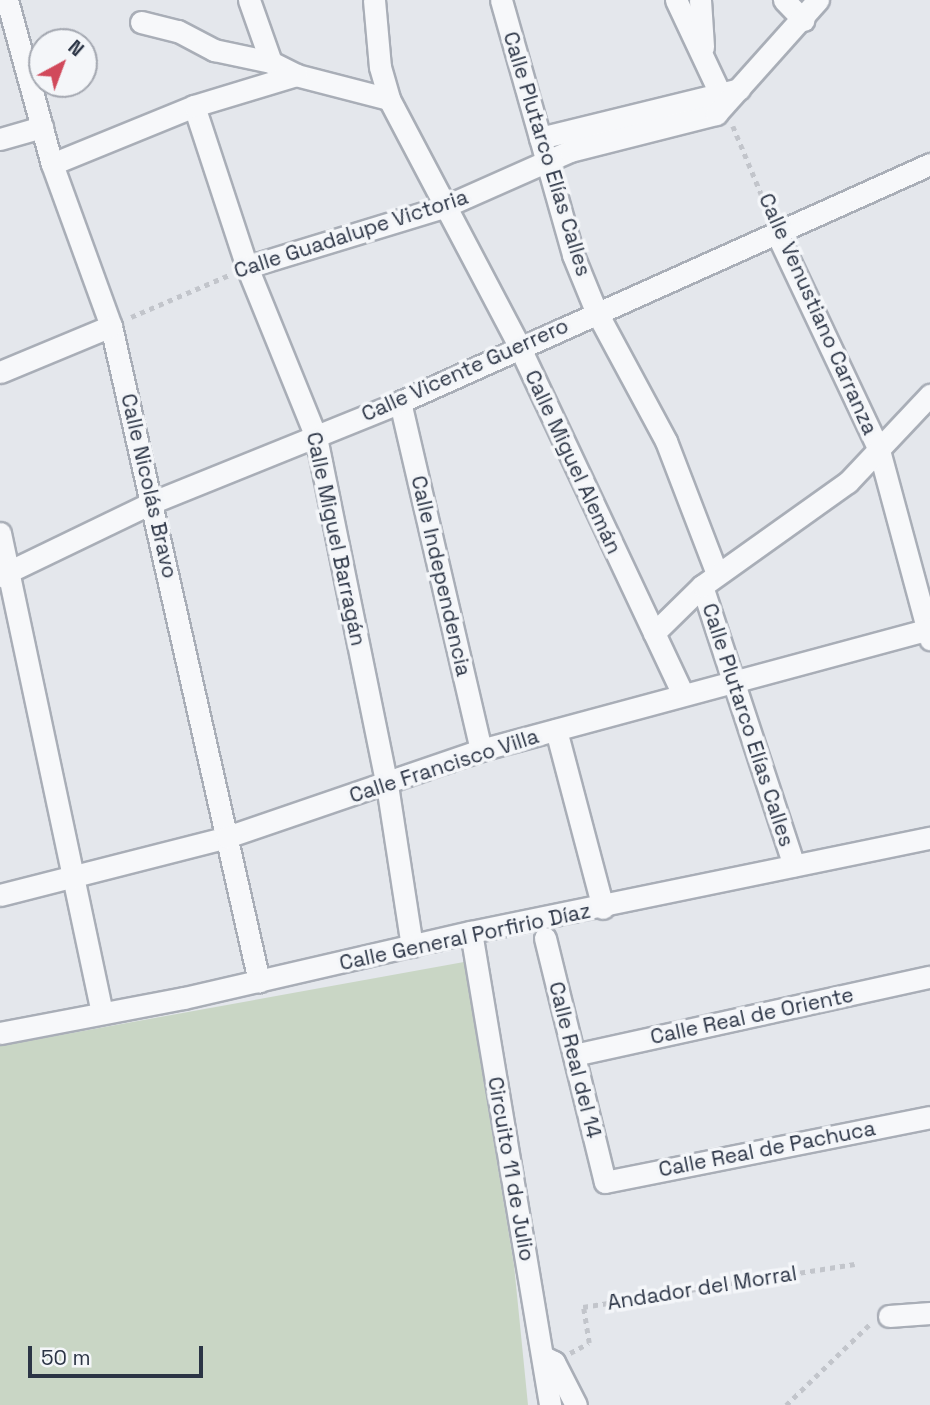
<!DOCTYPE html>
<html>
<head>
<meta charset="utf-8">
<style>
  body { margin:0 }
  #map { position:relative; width:930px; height:1405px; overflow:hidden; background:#e4e7ec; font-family:"Space Grotesk",sans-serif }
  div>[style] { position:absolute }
  .green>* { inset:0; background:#c9d6c5 }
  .path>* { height:4.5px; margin-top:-2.25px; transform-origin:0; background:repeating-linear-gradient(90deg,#c2c5cb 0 5px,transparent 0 10px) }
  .roads { filter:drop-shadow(2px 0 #a9aeb7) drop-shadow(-2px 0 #a9aeb7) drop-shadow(0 2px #a9aeb7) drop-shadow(0 -2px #a9aeb7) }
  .street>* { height:21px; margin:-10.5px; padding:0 10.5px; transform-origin:10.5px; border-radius:10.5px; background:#f7f8fa }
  span { translate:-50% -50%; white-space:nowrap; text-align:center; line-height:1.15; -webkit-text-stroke:7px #f4f6f9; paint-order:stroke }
  .street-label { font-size:21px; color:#2b3445 }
  .north { position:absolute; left:28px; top:28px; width:70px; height:70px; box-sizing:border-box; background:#f4f6f9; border:2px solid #a4a8b1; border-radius:50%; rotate:41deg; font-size:19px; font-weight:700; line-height:28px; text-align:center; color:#2b3445 }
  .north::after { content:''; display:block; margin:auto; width:24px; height:32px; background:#d1495b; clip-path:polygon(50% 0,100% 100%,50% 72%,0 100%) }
  .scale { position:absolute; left:28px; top:1346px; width:175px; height:32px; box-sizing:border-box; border:4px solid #2b3445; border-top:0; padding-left:9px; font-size:21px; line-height:24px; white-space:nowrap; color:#2b3445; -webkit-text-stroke:5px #f4f6f9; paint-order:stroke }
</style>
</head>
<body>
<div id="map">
  <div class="green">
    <i style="clip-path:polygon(464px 962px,514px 1265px,528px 1405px,0 1405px,0 1046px)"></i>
  </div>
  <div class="path">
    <i style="left:733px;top:126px;width:96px;rotate:67.4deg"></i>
    <i style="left:131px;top:317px;width:107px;rotate:-23.2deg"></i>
    <i style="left:570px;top:1353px;width:21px;rotate:-28deg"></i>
    <i style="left:589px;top:1343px;width:36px;rotate:-99deg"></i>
    <i style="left:583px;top:1307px;width:275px;rotate:-9deg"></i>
    <i style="left:786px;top:1405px;width:118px;rotate:-44deg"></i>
  </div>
  <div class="roads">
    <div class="street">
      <i style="left:7px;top:0;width:170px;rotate:74.7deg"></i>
      <i style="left:52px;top:164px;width:172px;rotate:70deg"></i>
      <i style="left:111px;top:326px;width:672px;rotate:77.27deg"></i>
      <i style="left:249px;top:0;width:66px;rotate:70.5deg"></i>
      <i style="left:374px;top:0;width:67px;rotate:84.9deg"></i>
      <i style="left:380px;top:67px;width:33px;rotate:74deg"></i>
      <i style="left:389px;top:99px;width:279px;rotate:62.2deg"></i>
      <i style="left:519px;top:346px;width:383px;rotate:64.8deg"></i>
      <i style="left:501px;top:0;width:265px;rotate:74.2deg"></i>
      <i style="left:573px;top:255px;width:61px;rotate:67.7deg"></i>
      <i style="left:596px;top:311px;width:148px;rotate:61.7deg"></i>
      <i style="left:666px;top:441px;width:142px;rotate:69deg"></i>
      <i style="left:676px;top:0;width:113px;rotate:64.8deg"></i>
      <i style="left:700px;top:0;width:47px;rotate:86.3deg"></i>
      <i style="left:784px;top:0;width:28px;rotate:46deg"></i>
      <i style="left:141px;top:22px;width:38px;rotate:14deg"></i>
      <i style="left:178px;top:31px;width:41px;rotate:27.8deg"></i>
      <i style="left:214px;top:50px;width:58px;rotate:11.9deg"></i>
      <i style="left:271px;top:62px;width:28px;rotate:27deg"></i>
      <i style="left:296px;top:75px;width:96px;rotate:14.5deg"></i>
      <i style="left:194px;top:106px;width:169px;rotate:71.8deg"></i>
      <i style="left:247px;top:267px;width:183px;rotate:67.9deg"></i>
      <i style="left:316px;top:437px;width:355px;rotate:78.5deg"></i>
      <i style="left:387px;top:785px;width:163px;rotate:81.2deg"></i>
      <i style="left:540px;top:138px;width:205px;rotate:-13.8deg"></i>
      <i style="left:0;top:139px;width:44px;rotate:-15.9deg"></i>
      <i style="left:52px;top:164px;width:153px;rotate:-22.2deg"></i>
      <i style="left:194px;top:106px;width:107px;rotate:-16.9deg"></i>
      <i style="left:776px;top:232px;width:241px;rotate:64.7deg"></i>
      <i style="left:879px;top:450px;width:196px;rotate:74.9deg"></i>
      <i style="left:247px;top:267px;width:208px;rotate:-17deg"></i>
      <i style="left:446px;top:206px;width:136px;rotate:-23.9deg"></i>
      <i style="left:570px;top:151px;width:151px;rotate:-14.2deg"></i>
      <i style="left:716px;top:114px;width:153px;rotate:-48.2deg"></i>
      <i style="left:0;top:372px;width:120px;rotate:-22.5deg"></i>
      <i style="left:400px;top:402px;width:357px;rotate:76.9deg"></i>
      <i style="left:0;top:533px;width:490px;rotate:78deg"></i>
      <i style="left:0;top:576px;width:170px;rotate:-25.8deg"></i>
      <i style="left:153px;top:502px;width:266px;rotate:-22deg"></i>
      <i style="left:400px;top:402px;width:581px;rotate:-24.18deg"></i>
      <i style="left:702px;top:586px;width:294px;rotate:71.8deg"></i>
      <i style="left:654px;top:633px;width:67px;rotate:-44.4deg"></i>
      <i style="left:702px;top:586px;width:179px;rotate:-35.5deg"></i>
      <i style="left:848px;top:482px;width:120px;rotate:-46.7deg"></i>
      <i style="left:556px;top:730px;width:184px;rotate:75.2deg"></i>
      <i style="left:0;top:895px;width:234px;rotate:-14.3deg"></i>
      <i style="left:227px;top:837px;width:268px;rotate:-18.9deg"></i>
      <i style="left:481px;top:750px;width:465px;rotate:-15.1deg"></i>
      <i style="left:471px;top:932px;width:480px;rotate:80.5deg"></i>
      <i style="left:545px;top:938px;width:251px;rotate:76.2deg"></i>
      <i style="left:605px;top:1182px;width:331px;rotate:-11.3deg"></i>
      <i style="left:0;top:1033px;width:187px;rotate:-10.8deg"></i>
      <i style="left:184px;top:998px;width:294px;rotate:-13deg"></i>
      <i style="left:471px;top:932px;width:469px;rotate:-11.6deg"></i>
      <i style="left:574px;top:1055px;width:364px;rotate:-12.4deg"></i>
      <i style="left:889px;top:1316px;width:41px;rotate:-4.2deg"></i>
      <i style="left:546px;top:1358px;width:9px;rotate:27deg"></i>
      <i style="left:554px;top:1362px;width:48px;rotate:62.9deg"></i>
    </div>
  </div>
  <div class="street-label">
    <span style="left:547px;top:154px;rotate:73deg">Calle Plutarco Elías Calles</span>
    <span style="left:351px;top:234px;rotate:-18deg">Calle Guadalupe Victoria</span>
    <span style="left:818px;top:314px;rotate:66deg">Calle Venustiano Carranza</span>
    <span style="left:465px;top:370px;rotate:-24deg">Calle Vicente Guerrero</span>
    <span style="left:573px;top:462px;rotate:65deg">Calle Miguel Alemán</span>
    <span style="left:149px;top:486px;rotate:77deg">Calle Nicolás Bravo</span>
    <span style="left:336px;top:539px;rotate:78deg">Calle Miguel Barragán</span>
    <span style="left:441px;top:576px;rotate:77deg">Calle Independencia</span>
    <span style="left:748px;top:725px;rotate:72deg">Calle Plutarco Elías Calles</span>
    <span style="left:444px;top:766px;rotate:-18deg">Calle Francisco Villa</span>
    <span style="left:465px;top:937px;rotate:-12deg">Calle General Porfirio Díaz</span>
    <span style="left:752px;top:1016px;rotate:-12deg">Calle Real de Oriente</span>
    <span style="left:575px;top:1060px;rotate:76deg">Calle Real del 14</span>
    <span style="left:767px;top:1149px;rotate:-11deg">Calle Real de Pachuca</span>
    <span style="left:511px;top:1169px;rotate:80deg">Circuito 11 de Julio</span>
    <span style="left:702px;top:1288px;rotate:-9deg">Andador del Morral</span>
  </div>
  <div class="north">N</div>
  <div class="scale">50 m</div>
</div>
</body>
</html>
